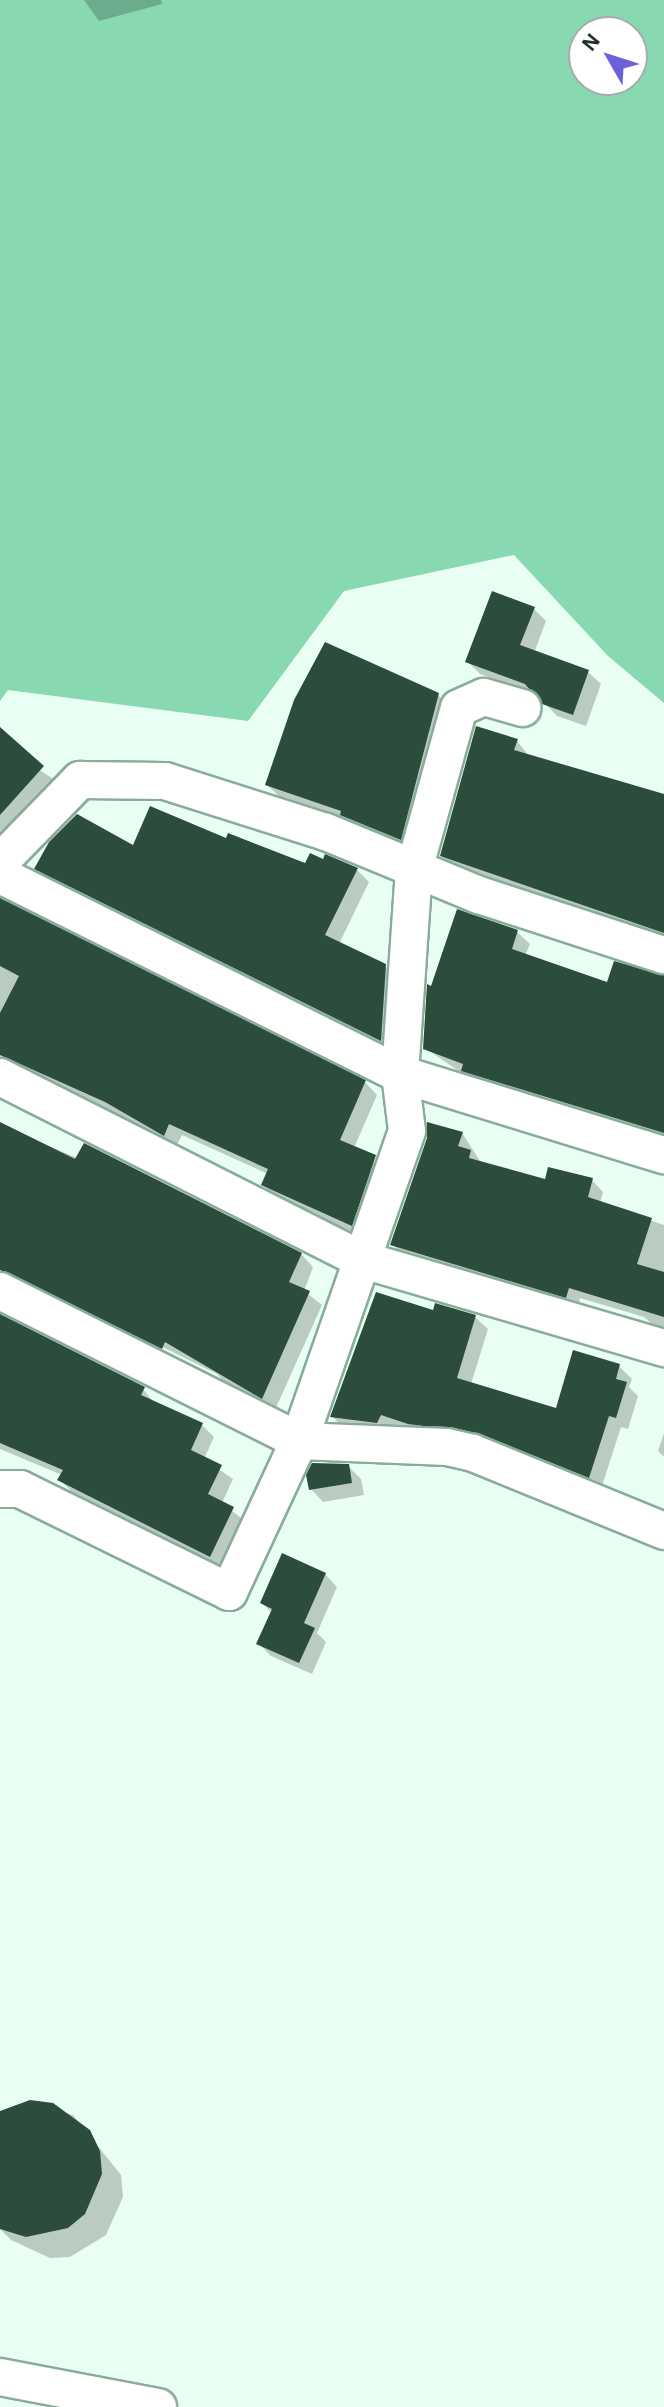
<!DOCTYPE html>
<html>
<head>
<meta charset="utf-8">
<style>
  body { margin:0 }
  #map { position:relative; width:664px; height:2407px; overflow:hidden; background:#e9fff3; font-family:"Alegreya Sans",sans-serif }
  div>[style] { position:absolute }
  .forest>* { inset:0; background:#88d8b1 }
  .shadow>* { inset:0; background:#0003 }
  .building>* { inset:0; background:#2c4c3c }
  .roads { filter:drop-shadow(2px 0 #89ac9a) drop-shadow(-2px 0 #89ac9a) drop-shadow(0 2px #89ac9a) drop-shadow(0 -2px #89ac9a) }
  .minor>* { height:36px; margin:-18px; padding:0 18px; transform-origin:18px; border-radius:18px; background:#fff }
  span { translate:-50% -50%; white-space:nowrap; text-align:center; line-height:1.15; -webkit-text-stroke:8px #fff; paint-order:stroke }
  .north { position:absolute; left:568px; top:16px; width:80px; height:80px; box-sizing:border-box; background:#fff; border:2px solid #a7adaa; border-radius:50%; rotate:309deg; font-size:22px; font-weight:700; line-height:32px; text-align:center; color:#24322b }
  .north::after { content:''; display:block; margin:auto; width:28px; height:36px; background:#6d61db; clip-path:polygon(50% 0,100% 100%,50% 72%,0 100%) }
</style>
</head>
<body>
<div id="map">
  <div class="forest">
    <i style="clip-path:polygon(evenodd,0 0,664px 0,664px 703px,608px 656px,514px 555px,344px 591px,248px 721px,8px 690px,0 701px,0 0,584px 32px,632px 32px,632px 80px,584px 80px,584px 32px)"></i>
  </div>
  <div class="shadow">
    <i style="clip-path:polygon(84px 0,161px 0,162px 4px,99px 21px)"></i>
    <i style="clip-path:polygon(534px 609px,546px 621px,534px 653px,588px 672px,601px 684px,586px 726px,557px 716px,537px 695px,480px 674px,467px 661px)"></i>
    <i style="clip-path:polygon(438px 695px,450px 707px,413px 851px,348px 820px,280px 797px,267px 785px)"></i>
    <i style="clip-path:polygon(517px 741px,529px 756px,664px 798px,664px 940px,454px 868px,442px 856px)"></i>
    <i style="clip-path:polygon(0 744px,55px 780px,0 841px)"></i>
    <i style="clip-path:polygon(227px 841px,306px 865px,356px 869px,369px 882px,339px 944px,385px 966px,398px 979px,393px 1052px,49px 881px,37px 868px,134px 847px)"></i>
    <i style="clip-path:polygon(0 901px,365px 1082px,377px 1095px,354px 1148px,388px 1169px,364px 1237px,276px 1197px,263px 1185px,268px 1174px,182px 1135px,176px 1147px,0 1073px)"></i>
    <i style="clip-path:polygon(517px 932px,530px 944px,525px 956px,608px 985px,664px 977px,664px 1142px,476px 1083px,425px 1048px,433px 989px)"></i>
    <i style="clip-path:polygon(0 1125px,301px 1254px,313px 1267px,304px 1291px,322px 1305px,275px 1410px,229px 1387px,217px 1374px,33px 1283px,0 1260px)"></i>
    <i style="clip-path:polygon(462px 1133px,482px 1164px,546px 1182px,592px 1180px,603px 1192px,600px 1203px,664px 1225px,664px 1334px,644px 1317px,580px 1298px,578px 1308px,404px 1256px,392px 1244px)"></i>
    <i style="clip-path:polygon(434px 1313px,475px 1317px,488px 1329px,471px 1384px,557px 1410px,619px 1366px,632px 1379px,629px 1387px,638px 1396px,628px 1429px,621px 1427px,601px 1489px,393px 1426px,390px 1435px,344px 1429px,332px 1416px)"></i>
    <i style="clip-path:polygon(0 1318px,143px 1389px,155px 1404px,202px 1425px,214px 1437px,204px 1459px,233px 1479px,222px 1503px,245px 1521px,222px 1568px,72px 1492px,60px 1480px,62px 1475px,0 1449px)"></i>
    <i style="clip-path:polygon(664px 1433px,664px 1457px,658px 1451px)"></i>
    <i style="clip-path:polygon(348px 1466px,361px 1479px,364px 1495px,323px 1502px,311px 1489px)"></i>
    <i style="clip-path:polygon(325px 1574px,337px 1587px,317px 1633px,326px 1642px,312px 1674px,271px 1656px,258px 1643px,272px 1613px,262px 1603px)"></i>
    <i style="clip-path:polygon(30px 2103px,73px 2115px,121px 2175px,123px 2197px,106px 2235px,70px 2257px,50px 2258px,11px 2240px,0 2229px,0 2115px)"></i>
  </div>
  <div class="building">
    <i style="clip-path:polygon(492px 591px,535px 607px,520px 645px,589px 670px,573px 715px,542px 704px,525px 684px,465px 662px)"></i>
    <i style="clip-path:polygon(325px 642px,439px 693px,401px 840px,340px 815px,341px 811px,265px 785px,294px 700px)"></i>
    <i style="clip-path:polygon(476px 726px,518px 739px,514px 750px,664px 794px,664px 933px,440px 856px)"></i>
    <i style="clip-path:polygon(0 727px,44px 766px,0 815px)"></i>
    <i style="clip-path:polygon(150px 806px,226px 838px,228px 833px,305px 863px,310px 853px,323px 859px,325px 854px,358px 868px,325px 935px,386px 964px,381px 1041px,34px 869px,49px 842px,77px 814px,133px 845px)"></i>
    <i style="clip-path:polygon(0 898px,366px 1080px,340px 1140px,376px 1155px,352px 1226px,261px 1185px,268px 1169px,169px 1124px,164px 1136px,105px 1102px,0 1055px,0 1013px,19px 976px,0 966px)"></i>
    <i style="clip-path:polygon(457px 909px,518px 930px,512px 949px,607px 982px,614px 961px,664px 975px,664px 1133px,461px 1071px,463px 1064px,423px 1049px,427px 984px,431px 986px)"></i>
    <i style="clip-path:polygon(0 1122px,75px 1159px,84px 1143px,302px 1253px,289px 1282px,310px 1291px,262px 1399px,165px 1342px,162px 1349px,0 1270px)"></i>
    <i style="clip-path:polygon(427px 1122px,463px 1132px,458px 1146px,471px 1150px,469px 1158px,545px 1179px,548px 1167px,593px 1178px,588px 1197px,652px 1218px,637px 1264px,664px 1272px,664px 1317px,569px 1288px,566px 1298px,390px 1245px,427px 1138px)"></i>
    <i style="clip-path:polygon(376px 1292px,433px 1310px,435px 1303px,476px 1315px,457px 1378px,556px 1408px,573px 1350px,620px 1364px,616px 1379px,627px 1382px,616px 1418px,609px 1416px,589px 1478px,478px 1433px,408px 1424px,381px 1415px,377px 1423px,330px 1417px)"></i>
    <i style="clip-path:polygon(0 1314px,145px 1387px,141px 1395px,203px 1423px,191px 1450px,222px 1465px,208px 1494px,234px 1507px,210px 1557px,57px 1480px,63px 1470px,0 1443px)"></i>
    <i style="clip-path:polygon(312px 1463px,349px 1464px,352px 1483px,309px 1490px,306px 1475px)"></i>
    <i style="clip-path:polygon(282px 1553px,326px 1573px,304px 1623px,315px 1628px,299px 1663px,256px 1644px,272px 1609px,260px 1603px)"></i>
    <i style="clip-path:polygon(30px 2100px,53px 2103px,90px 2130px,100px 2151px,102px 2174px,85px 2214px,68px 2228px,26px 2237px,0 2229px,0 2111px)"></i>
  </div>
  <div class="roads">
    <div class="minor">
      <i style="left:0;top:862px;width:115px;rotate:-45.7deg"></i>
      <i style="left:80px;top:780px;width:85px;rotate:0.7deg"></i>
      <i style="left:165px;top:781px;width:169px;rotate:17.6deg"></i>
      <i style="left:326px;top:832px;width:165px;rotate:22.4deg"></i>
      <i style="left:479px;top:895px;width:194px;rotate:18deg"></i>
      <i style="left:0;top:875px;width:447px;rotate:26.5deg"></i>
      <i style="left:400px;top:1074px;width:276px;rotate:17.1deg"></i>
      <i style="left:0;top:1077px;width:407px;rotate:26.8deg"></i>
      <i style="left:363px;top:1260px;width:314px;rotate:16.3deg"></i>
      <i style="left:0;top:1291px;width:335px;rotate:26.6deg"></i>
      <i style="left:299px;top:1441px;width:148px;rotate:2.3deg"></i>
      <i style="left:447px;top:1447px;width:27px;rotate:13deg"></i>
      <i style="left:473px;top:1453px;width:206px;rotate:22.2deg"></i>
      <i style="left:0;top:1489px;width:20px"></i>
      <i style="left:20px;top:1489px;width:233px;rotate:26.2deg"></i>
      <i style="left:229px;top:1592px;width:166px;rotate:-65.1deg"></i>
      <i style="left:299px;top:1441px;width:328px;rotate:-70.8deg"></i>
      <i style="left:407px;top:1131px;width:57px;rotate:-97deg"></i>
      <i style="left:400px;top:1074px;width:204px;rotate:-86.1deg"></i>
      <i style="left:414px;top:870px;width:168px;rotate:-74.5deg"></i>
      <i style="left:459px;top:708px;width:27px;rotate:-24deg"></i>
      <i style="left:484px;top:697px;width:40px;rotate:16deg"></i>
      <i style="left:0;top:2377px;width:161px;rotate:10.8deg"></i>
    </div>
  </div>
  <div class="north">N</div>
</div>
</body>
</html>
